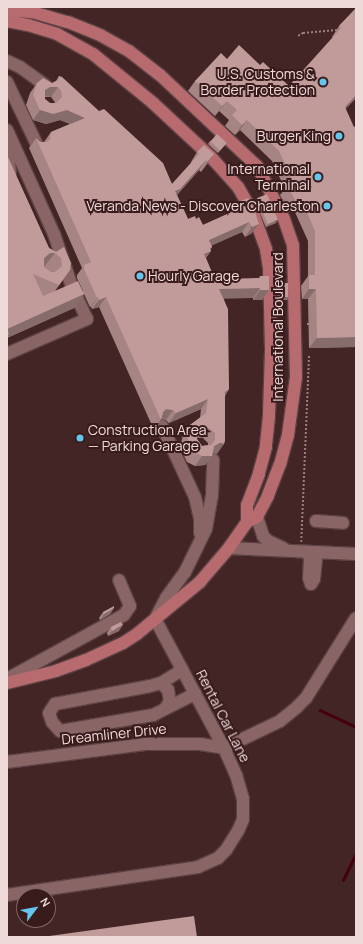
<!DOCTYPE html>
<html>
<head>
<meta charset="utf-8">
<style>
  body { margin:0 }
  #map { position:relative; width:363px; height:944px; overflow:hidden; background:#432526; font-family:Manrope,sans-serif }
  div>[style] { position:absolute }
  .stream>* { height:2.5px; margin:-1.25px; padding:0 1.25px; transform-origin:1.25px; border-radius:1.25px; background:#44000c }
  .path>* { height:1.5px; margin-top:-0.75px; transform-origin:0; background:repeating-linear-gradient(90deg,#9a8181 0 2px,transparent 0 4px) }
  .roads { filter:drop-shadow(1px 0 #5c4244) drop-shadow(-1px 0 #5c4244) drop-shadow(0 1px #5c4244) drop-shadow(0 -1px #5c4244) }
  .minor>* { height:12px; margin:-6px; padding:0 6px; transform-origin:6px; border-radius:6px; background:#8a6566 }
  .major>* { height:12px; margin:-6px; padding:0 6px; transform-origin:6px; border-radius:6px; background:#b76b6e }
  .wall>* { inset:0; background:#a68484 }
  .shaded-wall>* { inset:0; background:#876c6c }
  .building>* { inset:0; background:#c19a9a; transform-origin:0 0 }
  .dots>* { width:11px; height:11px; translate:-50% -50%; box-sizing:border-box; border:2px solid #391b1c; border-radius:50% }
  span { translate:-50% -50%; white-space:nowrap; text-align:center; line-height:1.15; -webkit-text-stroke:4px #391b1c; paint-order:stroke }
  .poi-label { font-size:14px; color:#efdada }
  .right { translate:-100% -50%; text-align:right }
  .left { translate:0 -50%; text-align:left }
  .street-label { font-size:14px; color:#efdada }
  .frame { position:absolute; inset:0; border:8px solid #efdada; pointer-events:none }
  .north { position:absolute; left:16px; top:888px; width:40px; height:40px; box-sizing:border-box; background:#391b1c; border:1px solid #826768; border-radius:50%; rotate:58deg; font-size:11px; font-weight:700; line-height:16px; text-align:center; color:#efdada }
  .north::after { content:''; display:block; margin:auto; width:14px; height:18px; background:#64c5ee; clip-path:polygon(50% 0,100% 100%,50% 72%,0 100%) }
</style>
</head>
<body>
<div id="map">
  <div class="stream">
    <i style="left:320px;top:710px;width:40px;rotate:25deg"></i>
    <i style="left:343px;top:880px;width:30px;rotate:-64deg"></i>
  </div>
  <div class="path">
    <i style="left:298px;top:36px;width:6px;rotate:-31deg"></i>
    <i style="left:303px;top:33px;width:34px;rotate:-5deg"></i>
    <i style="left:307px;top:324px;width:2px"></i>
    <i style="left:301px;top:542px;width:188px;rotate:-87.6deg"></i>
  </div>
  <div class="roads">
    <div class="minor">
      <i style="left:7px;top:61px;width:14px;rotate:25deg"></i>
      <i style="left:20px;top:67px;width:31px;rotate:36deg"></i>
      <i style="left:7px;top:82px;width:70px;rotate:64.5deg"></i>
      <i style="left:7px;top:130px;width:114px;rotate:65.7deg"></i>
      <i style="left:54px;top:234px;width:56px;rotate:71.2deg"></i>
      <i style="left:72px;top:287px;width:35px;rotate:65deg"></i>
      <i style="left:87px;top:319px;width:87px;rotate:156.4deg"></i>
      <i style="left:7px;top:144px;width:29px;rotate:84deg"></i>
      <i style="left:162px;top:426px;width:78px;rotate:65.1deg"></i>
      <i style="left:195px;top:497px;width:22px;rotate:77deg"></i>
      <i style="left:200px;top:518px;width:15px;rotate:90deg"></i>
      <i style="left:257px;top:517px;width:20px;rotate:72deg"></i>
      <i style="left:263px;top:536px;width:7px;rotate:45deg"></i>
      <i style="left:268px;top:541px;width:17px;rotate:25deg"></i>
      <i style="left:316px;top:521px;width:27px;rotate:4deg"></i>
      <i style="left:229px;top:548px;width:127px;rotate:2.7deg"></i>
      <i style="left:308px;top:552px;width:7px;rotate:74deg"></i>
      <i style="left:310px;top:559px;width:19px;rotate:93deg"></i>
      <i style="left:309px;top:578px;width:6px;rotate:72deg"></i>
      <i style="left:311px;top:584px;width:6px;rotate:-59deg"></i>
      <i style="left:314px;top:579px;width:20px;rotate:-84deg"></i>
      <i style="left:316px;top:559px;width:7px;rotate:-74deg"></i>
      <i style="left:7px;top:679px;width:133px;rotate:-28.7deg"></i>
      <i style="left:124px;top:615px;width:11px;rotate:-56deg"></i>
      <i style="left:130px;top:606px;width:28px;rotate:-113deg"></i>
      <i style="left:161px;top:683px;width:10px;rotate:45deg"></i>
      <i style="left:168px;top:690px;width:11px;rotate:80deg"></i>
      <i style="left:170px;top:701px;width:9px;rotate:122deg"></i>
      <i style="left:165px;top:709px;width:13px;rotate:153deg"></i>
      <i style="left:153px;top:715px;width:94px;rotate:170.2deg"></i>
      <i style="left:60px;top:731px;width:12px;rotate:-132deg"></i>
      <i style="left:52px;top:722px;width:9px;rotate:-108deg"></i>
      <i style="left:49px;top:713px;width:11px;rotate:-56deg"></i>
      <i style="left:55px;top:704px;width:97px;rotate:-10.7deg"></i>
      <i style="left:150px;top:686px;width:11px;rotate:-15deg"></i>
      <i style="left:161px;top:683px;width:25px;rotate:-32deg"></i>
      <i style="left:165px;top:709px;width:34px;rotate:-27deg"></i>
      <i style="left:224px;top:748px;width:62px;rotate:-25.7deg"></i>
      <i style="left:280px;top:721px;width:22px;rotate:-39deg"></i>
      <i style="left:297px;top:707px;width:13px;rotate:-45deg"></i>
      <i style="left:306px;top:698px;width:94px;rotate:-58deg"></i>
      <i style="left:7px;top:762px;width:139px;rotate:-7.4deg"></i>
      <i style="left:145px;top:744px;width:55px"></i>
      <i style="left:200px;top:744px;width:24px;rotate:9deg"></i>
      <i style="left:7px;top:895px;width:193px;rotate:-8.3deg"></i>
      <i style="left:198px;top:867px;width:22px;rotate:-24deg"></i>
      <i style="left:218px;top:858px;width:11px;rotate:-45deg"></i>
      <i style="left:226px;top:850px;width:22px;rotate:-58deg"></i>
      <i style="left:238px;top:831px;width:13px;rotate:-67deg"></i>
      <i style="left:243px;top:819px;width:20px;rotate:-90deg"></i>
      <i style="left:243px;top:799px;width:25px;rotate:-106deg"></i>
      <i style="left:236px;top:775px;width:30px;rotate:-114deg"></i>
      <i style="left:224px;top:748px;width:146px;rotate:-118.1deg"></i>
      <i style="left:155px;top:619px;width:24px;rotate:-62deg"></i>
      <i style="left:166px;top:598px;width:32px;rotate:-54deg"></i>
      <i style="left:185px;top:572px;width:48px;rotate:-64deg"></i>
      <i style="left:206px;top:529px;width:34px;rotate:-80deg"></i>
      <i style="left:212px;top:496px;width:36px;rotate:-88deg"></i>
    </div>
    <div class="major">
      <i style="left:7px;top:10px;width:25px;rotate:5deg"></i>
      <i style="left:32px;top:12px;width:37px;rotate:16deg"></i>
      <i style="left:68px;top:22px;width:35px;rotate:22deg"></i>
      <i style="left:100px;top:35px;width:33px;rotate:29deg"></i>
      <i style="left:129px;top:51px;width:39px;rotate:38deg"></i>
      <i style="left:160px;top:75px;width:133px;rotate:43.2deg"></i>
      <i style="left:257px;top:166px;width:59px;rotate:63deg"></i>
      <i style="left:284px;top:219px;width:28px;rotate:71deg"></i>
      <i style="left:293px;top:245px;width:132px;rotate:88.7deg"></i>
      <i style="left:296px;top:377px;width:59px;rotate:97.9deg"></i>
      <i style="left:288px;top:435px;width:30px;rotate:105deg"></i>
      <i style="left:280px;top:464px;width:34px;rotate:111deg"></i>
      <i style="left:268px;top:496px;width:24px;rotate:118deg"></i>
      <i style="left:257px;top:517px;width:11px;rotate:153deg"></i>
      <i style="left:247px;top:522px;width:32px;rotate:125deg"></i>
      <i style="left:229px;top:548px;width:45px;rotate:130.5deg"></i>
      <i style="left:200px;top:582px;width:82px;rotate:140.5deg"></i>
      <i style="left:137px;top:634px;width:17px;rotate:147deg"></i>
      <i style="left:123px;top:643px;width:41px;rotate:155.3deg"></i>
      <i style="left:86px;top:660px;width:32px;rotate:160deg"></i>
      <i style="left:56px;top:671px;width:50px;rotate:166.2deg"></i>
      <i style="left:7px;top:21px;width:21px;rotate:11deg"></i>
      <i style="left:28px;top:25px;width:30px;rotate:17deg"></i>
      <i style="left:57px;top:34px;width:41px;rotate:29.1deg"></i>
      <i style="left:93px;top:54px;width:77px;rotate:39.2deg"></i>
      <i style="left:153px;top:103px;width:78px;rotate:42.9deg"></i>
      <i style="left:210px;top:156px;width:42px;rotate:47.9deg"></i>
      <i style="left:238px;top:187px;width:30px;rotate:60deg"></i>
      <i style="left:253px;top:213px;width:38px;rotate:70deg"></i>
      <i style="left:266px;top:249px;width:18px;rotate:81deg"></i>
      <i style="left:269px;top:267px;width:84px;rotate:88.6deg"></i>
      <i style="left:271px;top:351px;width:65px;rotate:91.8deg"></i>
      <i style="left:269px;top:416px;width:31px;rotate:96deg"></i>
      <i style="left:266px;top:447px;width:28px;rotate:105deg"></i>
      <i style="left:259px;top:474px;width:33px;rotate:111deg"></i>
      <i style="left:247px;top:505px;width:17px;rotate:90deg"></i>
    </div>
  </div>
  <div class="wall">
    <i style="clip-path:polygon(356px 8px,356px 98px,346px 108px,355px 347px,309px 348px,308px 299px,302px 299px,301px 286px,308px 276px,308px 241px,294px 210px,289px 212px,280px 195px,285px 189px,272px 161px,240px 130px,235px 135px,225px 126px,229px 120px,219px 111px,215px 116px,188px 91px,195px 81px,227px 59px,260px 65px,289px 86px,333px 38px,332px 37px,339px 26px)"></i>
    <i style="clip-path:polygon(evenodd,59px 76px,172px 184px,191px 163px,191px 162px,197px 152px,214px 154px,207px 164px,201px 172px,199px 170px,177px 195px,188px 219px,196px 219px,203px 225px,234px 211px,241px 201px,248px 198px,252px 233px,245px 237px,242px 232px,212px 245px,212px 247px,210px 250px,211px 251px,206px 258px,216px 282px,259px 278px,260px 276px,269px 290px,262px 300px,253px 300px,253px 298px,224px 298px,229px 389px,225px 396px,217px 454px,213px 453px,212px 456px,205px 465px,195px 466px,187px 462px,180px 447px,183px 435px,190px 425px,200px 418px,201px 409px,169px 423px,166px 420px,161px 419px,154px 430px,99px 307px,92px 309px,91px 307px,90px 307px,84px 294px,74px 308px,7px 338px,7px 155px,49px 248px,56px 252px,64px 247px,70px 270px,55px 291px,83px 291px,77px 278px,77px 275px,82px 268px,29px 148px,36px 138px,40px 142px,44px 142px,51px 132px,70px 124px,60px 120px,46px 124px,33px 120px,26px 105px,30px 93px,37px 83px,52px 83px,56px 81px,59px 76px,45px 97px,51px 97px,54px 101px,55px 103px,50px 103px,45px 99px,45px 97px,59px 76px,197px 438px,203px 438px,208px 443px,208px 445px,202px 446px,197px 439px,197px 438px)"></i>
    <i style="clip-path:polygon(210px 141px,227px 143px,218px 153px,208px 144px)"></i>
    <i style="clip-path:polygon(257px 199px,276px 223px,266px 227px,255px 202px)"></i>
    <i style="clip-path:polygon(279px 283px,289px 297px,287px 300px,277px 300px,277px 286px)"></i>
    <i style="clip-path:polygon(114px 608px,110px 614px,100px 620px,99px 618px,103px 612px)"></i>
    <i style="clip-path:polygon(111px 627px,119px 631px,108px 636px,107px 633px)"></i>
  </div>
  <div class="shaded-wall">
    <i style="clip-path:polygon(50px 87px,58px 87px,51px 97px,43px 96px,45px 90px)"></i>
    <i style="clip-path:polygon(356px 95px,356px 98px,338px 117px,345px 107px)"></i>
    <i style="clip-path:polygon(227px 101px,215px 116px,222px 106px)"></i>
    <i style="clip-path:polygon(40px 110px,67px 110px,85px 118px,78px 127px,60px 120px,46px 124px,33px 120px)"></i>
    <i style="clip-path:polygon(247px 120px,240px 130px,235px 135px,242px 125px)"></i>
    <i style="clip-path:polygon(214px 154px,207px 164px,201px 172px,207px 162px)"></i>
    <i style="clip-path:polygon(206px 160px,199px 170px,174px 198px,175px 191px)"></i>
    <i style="clip-path:polygon(301px 199px,294px 210px,289px 212px,296px 202px)"></i>
    <i style="clip-path:polygon(278px 220px,276px 223px,266px 227px,268px 224px)"></i>
    <i style="clip-path:polygon(249px 222px,242px 232px,202px 250px,209px 240px)"></i>
    <i style="clip-path:polygon(259px 224px,252px 233px,245px 237px,252px 227px)"></i>
    <i style="clip-path:polygon(212px 247px,209px 252px,211px 251px,204px 260px,204px 254px,210px 248px)"></i>
    <i style="clip-path:polygon(50px 253px,55px 253px,44px 267px,44px 258px)"></i>
    <i style="clip-path:polygon(260px 288px,253px 298px,212px 299px,219px 289px)"></i>
    <i style="clip-path:polygon(309px 289px,316px 289px,308px 299px,302px 299px)"></i>
    <i style="clip-path:polygon(260px 290px,269px 290px,262px 300px,253px 300px)"></i>
    <i style="clip-path:polygon(84px 294px,74px 308px,7px 338px,7px 329px)"></i>
    <i style="clip-path:polygon(98px 297px,91px 307px,90px 307px,97px 298px)"></i>
    <i style="clip-path:polygon(106px 297px,99px 307px,92px 309px,99px 300px)"></i>
    <i style="clip-path:polygon(279px 297px,289px 297px,287px 300px,277px 300px)"></i>
    <i style="clip-path:polygon(356px 337px,356px 345px,355px 347px,309px 348px,317px 338px)"></i>
    <i style="clip-path:polygon(229px 389px,223px 399px,225px 392px)"></i>
    <i style="clip-path:polygon(208px 399px,201px 409px,169px 423px,176px 413px)"></i>
    <i style="clip-path:polygon(166px 409px,173px 410px,166px 420px,161px 419px,163px 412px)"></i>
    <i style="clip-path:polygon(204px 428px,210px 429px,203px 438px,197px 438px,197px 433px)"></i>
    <i style="clip-path:polygon(220px 443px,224px 444px,217px 454px,213px 453px,214px 446px)"></i>
    <i style="clip-path:polygon(202px 456px,212px 456px,205px 465px,195px 466px)"></i>
    <i style="clip-path:polygon(114px 608px,110px 614px,100px 620px,104px 614px)"></i>
    <i style="clip-path:polygon(123px 625px,119px 631px,108px 636px,112px 631px)"></i>
  </div>
  <div class="building">
    <i style="clip-path:polygon(356px 8px,356px 95px,345px 107px,354px 127px,356px 126px,356px 337px,317px 338px,316px 289px,309px 289px,309px 275px,315px 275px,315px 231px,301px 199px,296px 202px,287px 185px,293px 182px,279px 151px,247px 120px,242px 125px,232px 115px,237px 110px,227px 101px,222px 106px,195px 81px,221px 53px,227px 59px,239px 45px,260px 65px,263px 62px,289px 86px,341px 28px,339px 26px)"></i>
    <i style="clip-path:polygon(evenodd,59px 76px,62px 77px,99px 111px,104px 109px,163px 163px,172px 184px,199px 154px,197px 152px,204px 145px,214px 154px,207px 162px,206px 160px,180px 189px,175px 191px,188px 219px,195px 216px,196px 219px,199px 217px,203px 225px,243px 207px,241px 201px,248px 198px,253px 206px,259px 224px,252px 227px,249px 222px,209px 240px,212px 247px,210px 248px,211px 251px,204px 254px,216px 282px,221px 279px,260px 278px,260px 276px,269px 276px,269px 290px,260px 290px,260px 288px,219px 289px,228px 309px,229px 389px,225px 392px,225px 441px,224px 444px,220px 443px,214px 446px,212px 456px,202px 456px,194px 452px,187px 437px,190px 425px,206px 413px,208px 399px,176px 413px,173px 410px,166px 409px,163px 412px,161px 420px,106px 297px,99px 300px,98px 297px,97px 298px,84px 269px,84px 265px,91px 262px,36px 138px,40px 142px,47px 142px,50px 139px,51px 132px,85px 118px,67px 110px,53px 114px,40px 110px,33px 95px,37px 83px,43px 78px,52px 83px,58px 80px,59px 76px,50px 87px,58px 87px,61px 91px,62px 97px,56px 103px,50px 103px,45px 99px,45px 90px,50px 87px,59px 76px,204px 428px,210px 429px,215px 433px,215px 440px,211px 445px,202px 446px,197px 439px,197px 433px,204px 428px)"></i>
    <i style="left:217px;top:134px;width:13px;height:10px;rotate:42deg"></i>
    <i style="clip-path:polygon(evenodd,7px 155px,49px 248px,56px 252px,64px 247px,71px 263px,70px 270px,59px 285px,33px 274px,43px 296px,78px 281px,84px 294px,7px 329px,7px 155px,50px 253px,55px 253px,61px 258px,62px 266px,55px 272px,51px 272px,44px 267px,44px 258px,50px 253px)"></i>
    <i style="left:267px;top:194px;width:28px;height:11px;rotate:67deg"></i>
    <i style="left:279px;top:283px;width:9px;height:14px"></i>
    <i style="clip-path:polygon(7px 330px,9px 334px,7px 335px)"></i>
    <i style="clip-path:polygon(114px 606px,114px 608px,104px 614px,103px 612px)"></i>
    <i style="clip-path:polygon(121px 622px,123px 625px,112px 631px,111px 627px)"></i>
    <i style="clip-path:polygon(194px 916px,197px 937px,42px 937px)"></i>
  </div>
  <div class="dots">
    <i style="left:323px;top:82px;background:#64c5ee"></i>
    <i style="left:339px;top:136px;background:#64c5ee"></i>
    <i style="left:318px;top:177px;background:#64c5ee"></i>
    <i style="left:327px;top:206px;background:#64c5ee"></i>
    <i style="left:140px;top:276px;background:#64c5ee"></i>
    <i style="left:80px;top:438px;background:#64c5ee"></i>
  </div>
  <div class="poi-label">
    <span class="right" style="left:315px;top:82px">U.S. Customs &amp;<br>Border Protection</span>
    <span class="right" style="left:331px;top:136px">Burger King</span>
    <span class="right" style="left:310px;top:177px">International<br>Terminal</span>
    <span class="right" style="left:319px;top:206px">Veranda News - Discover Charleston</span>
    <span class="left" style="left:148px;top:276px">Hourly Garage</span>
    <span class="left" style="left:88px;top:438px">Construction Area<br>— Parking Garage</span>
  </div>
  <div class="street-label">
    <span style="left:278px;top:327px;rotate:-90deg">International Boulevard</span>
    <span style="left:223px;top:716px;rotate:63deg">Rental Car Lane</span>
    <span style="left:114px;top:734px;rotate:-6deg">Dreamliner Drive</span>
  </div>
  <div class="frame"></div>
  <div class="north">N</div>
</div>
</body>
</html>
